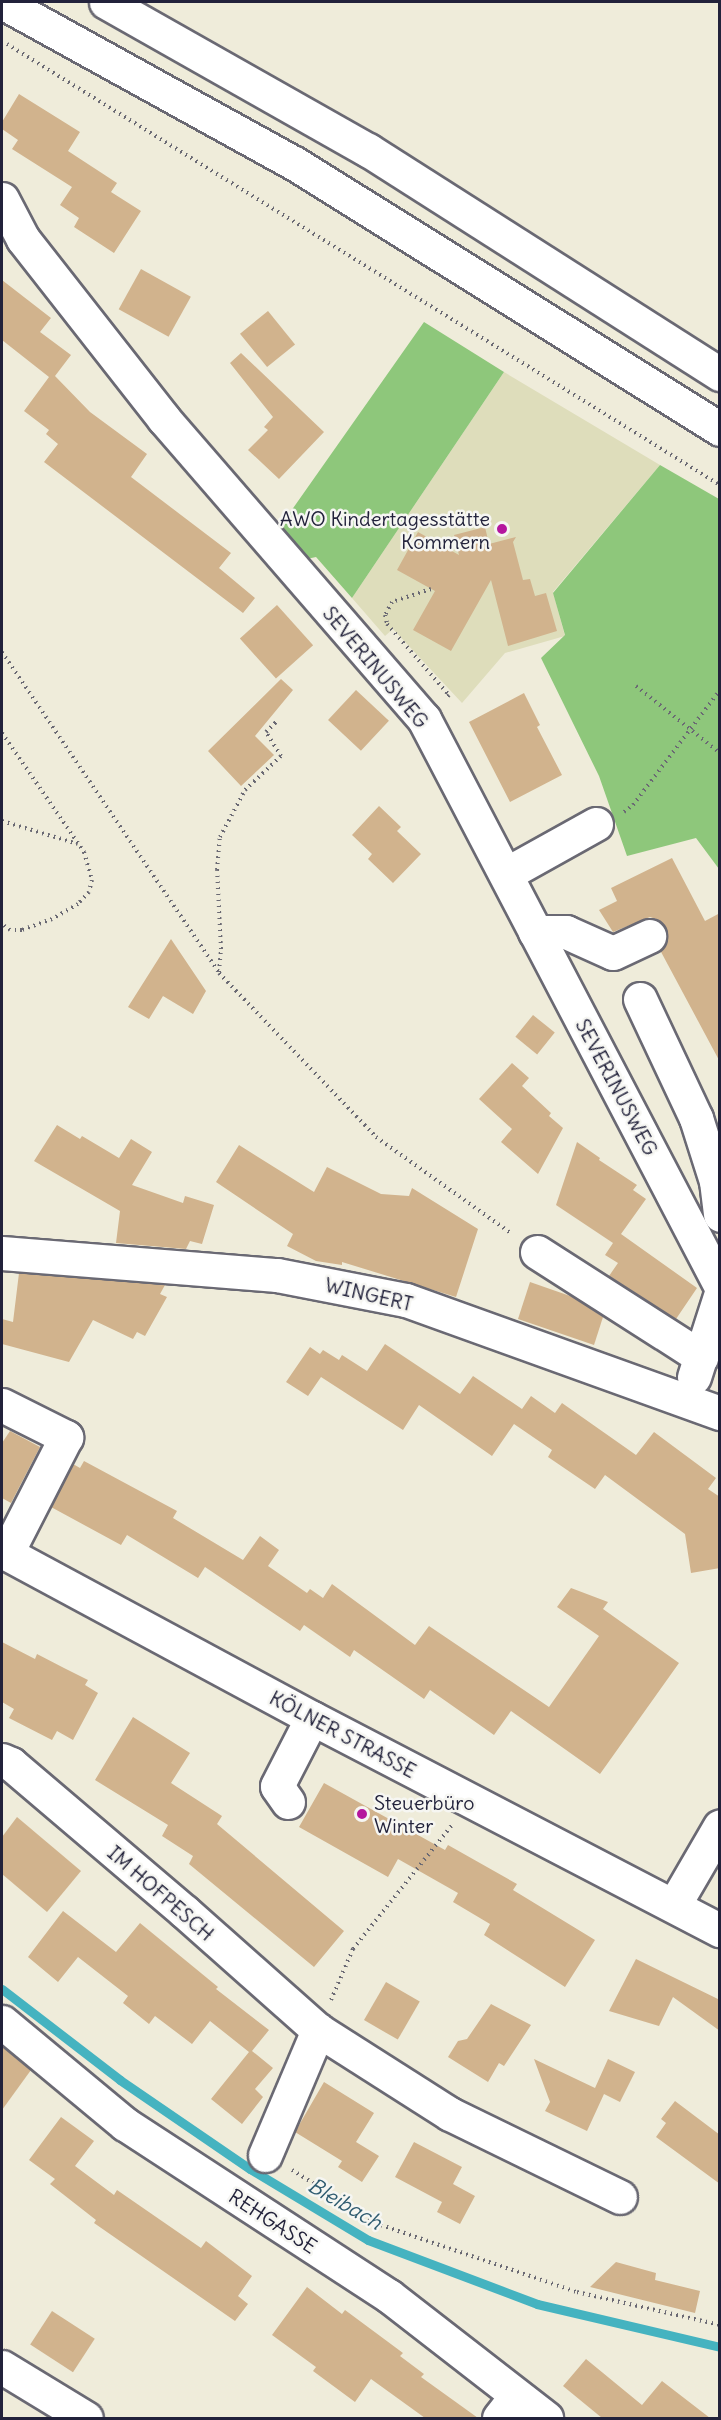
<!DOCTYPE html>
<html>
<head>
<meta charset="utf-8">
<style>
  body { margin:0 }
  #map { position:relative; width:721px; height:2420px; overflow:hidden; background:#efecda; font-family:Delius,sans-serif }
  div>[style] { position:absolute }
  .built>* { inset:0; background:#deddbb }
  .green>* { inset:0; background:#8ec77b }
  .stream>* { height:9px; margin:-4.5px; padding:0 4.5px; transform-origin:4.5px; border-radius:4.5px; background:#45b3c0 }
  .building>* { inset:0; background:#d1b38d; transform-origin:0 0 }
  .path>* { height:4px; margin-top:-2px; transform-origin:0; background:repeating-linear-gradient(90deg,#6a6973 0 1.5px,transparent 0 6px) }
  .roads { filter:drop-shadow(2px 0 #6a6973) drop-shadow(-2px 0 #6a6973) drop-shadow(0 2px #6a6973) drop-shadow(0 -2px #6a6973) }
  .minor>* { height:33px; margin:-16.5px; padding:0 16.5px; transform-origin:16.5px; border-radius:16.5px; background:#fff }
  .major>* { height:33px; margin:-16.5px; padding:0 16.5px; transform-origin:16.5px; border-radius:16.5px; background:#fff }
  .dots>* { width:16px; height:16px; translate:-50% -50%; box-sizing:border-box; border:3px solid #f6f6f2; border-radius:50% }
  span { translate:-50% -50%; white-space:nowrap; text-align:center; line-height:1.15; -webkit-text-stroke:5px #f6f6f2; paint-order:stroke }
  .poi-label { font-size:20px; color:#22223b }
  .right { translate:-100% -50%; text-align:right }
  .left { translate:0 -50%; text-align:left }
  .street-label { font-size:20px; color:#22223b }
  .water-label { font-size:21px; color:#305c70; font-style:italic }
  .frame { position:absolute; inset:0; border:3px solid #22223b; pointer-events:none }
</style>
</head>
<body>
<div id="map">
  <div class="built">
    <i style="clip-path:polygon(504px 372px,660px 465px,553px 592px,565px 636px,505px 653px,462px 703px,393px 629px,385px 636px,352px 598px)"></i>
  </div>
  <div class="green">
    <i style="clip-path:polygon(424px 322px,504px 372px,352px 598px,316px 557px,302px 560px,277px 531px)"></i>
    <i style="clip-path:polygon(660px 465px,719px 499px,719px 869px,696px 838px,627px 856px,599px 776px,541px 658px,565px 635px,553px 593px)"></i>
  </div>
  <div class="stream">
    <i style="left:2px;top:1989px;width:149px;rotate:37.6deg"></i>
    <i style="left:120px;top:2080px;width:158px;rotate:34.4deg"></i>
    <i style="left:250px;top:2169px;width:138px;rotate:31deg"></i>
    <i style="left:368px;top:2240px;width:181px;rotate:20.7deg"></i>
    <i style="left:537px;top:2304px;width:188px;rotate:13.2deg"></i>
  </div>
  <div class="building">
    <i style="clip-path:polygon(19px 94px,80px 132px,68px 151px,117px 183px,111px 192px,141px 211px,114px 253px,74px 227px,79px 218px,60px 205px,72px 187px,12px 149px,18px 140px,2px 129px,2px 122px)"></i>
    <i style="left:141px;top:269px;width:57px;height:46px;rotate:29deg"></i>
    <i style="clip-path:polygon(2px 280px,51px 318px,40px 332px,71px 355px,55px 376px,90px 412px,147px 454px,131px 477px,231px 553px,219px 568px,255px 598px,243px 613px,44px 462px,58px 444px,46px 434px,49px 430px,24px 411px,49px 377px,2px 340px)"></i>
    <i style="left:268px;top:311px;width:43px;height:36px;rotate:51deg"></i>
    <i style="clip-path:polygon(241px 353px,324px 432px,279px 479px,248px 450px,268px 430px,264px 427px,273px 417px,230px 363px)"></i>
    <i style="clip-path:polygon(485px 527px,489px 544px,516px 537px,513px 542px,523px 580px,530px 579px,535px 596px,546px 593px,557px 631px,508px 646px,491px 580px,451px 651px,413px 630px,435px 591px,397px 570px,418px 532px,459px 555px,454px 535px)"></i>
    <i style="left:277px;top:605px;width:54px;height:50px;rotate:48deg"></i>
    <i style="clip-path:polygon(281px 679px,293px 690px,255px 736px,274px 755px,241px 786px,208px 751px)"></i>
    <i style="left:356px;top:690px;width:45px;height:41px;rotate:43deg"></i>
    <i style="clip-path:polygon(524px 693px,540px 725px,537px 727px,562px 775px,510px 802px,469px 722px)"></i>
    <i style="clip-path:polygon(379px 806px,401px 827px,397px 831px,421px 854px,393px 883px,368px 859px,372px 854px,352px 835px)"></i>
    <i style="clip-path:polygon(672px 858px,705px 921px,720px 913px,720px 1062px,660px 950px,668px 938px,666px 927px,659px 920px,650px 917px,613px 932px,599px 910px,617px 901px,611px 888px)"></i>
    <i style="clip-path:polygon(171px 939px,206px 991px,193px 1014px,163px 996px,149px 1019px,128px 1007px)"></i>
    <i style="left:533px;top:1015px;width:28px;height:28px;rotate:39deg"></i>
    <i style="clip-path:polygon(512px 1063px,529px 1078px,522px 1086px,551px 1113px,549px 1116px,563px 1128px,538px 1174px,501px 1142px,512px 1129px,479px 1099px)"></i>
    <i style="clip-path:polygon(57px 1125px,80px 1139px,82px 1136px,119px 1158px,131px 1139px,152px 1152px,132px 1185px,183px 1203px,185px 1196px,214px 1205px,202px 1244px,190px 1241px,186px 1249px,116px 1243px,120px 1211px,34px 1161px)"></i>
    <i style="clip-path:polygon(577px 1142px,600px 1158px,599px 1160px,637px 1185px,633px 1190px,646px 1199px,621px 1234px,697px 1288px,676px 1319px,609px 1276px,618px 1263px,605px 1255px,613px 1243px,556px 1205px)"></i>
    <i style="clip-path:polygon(239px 1145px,314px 1192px,327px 1167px,381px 1194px,409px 1196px,412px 1188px,478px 1229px,456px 1297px,342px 1262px,342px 1265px,316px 1261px,287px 1246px,293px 1234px,216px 1182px)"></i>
    <i style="clip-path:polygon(19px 1273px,165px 1285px,160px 1294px,167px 1297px,145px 1336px,137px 1332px,133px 1339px,93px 1320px,69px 1362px,2px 1344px,2px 1319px,13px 1322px)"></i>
    <i style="clip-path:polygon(530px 1282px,573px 1297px,603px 1317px,594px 1345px,518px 1319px)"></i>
    <i style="clip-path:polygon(385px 1344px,460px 1394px,473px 1376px,522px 1409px,531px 1396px,555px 1413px,562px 1403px,636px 1455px,654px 1432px,716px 1478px,708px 1489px,720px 1497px,720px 1568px,691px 1573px,685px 1534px,605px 1475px,595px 1489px,548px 1457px,552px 1450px,514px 1424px,492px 1456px,419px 1405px,403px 1430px,321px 1377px,308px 1396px,286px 1382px,310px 1347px,320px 1354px,323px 1350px,339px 1360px,342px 1355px,367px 1371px)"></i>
    <i style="clip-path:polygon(10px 1431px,40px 1447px,11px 1503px,2px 1498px,2px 1443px)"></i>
    <i style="clip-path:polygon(84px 1461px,177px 1511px,173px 1518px,243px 1560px,260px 1536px,279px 1550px,268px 1566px,307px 1593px,310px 1589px,323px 1598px,332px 1584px,415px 1645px,429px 1626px,549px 1707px,599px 1636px,557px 1607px,571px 1588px,608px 1602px,603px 1609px,679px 1663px,600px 1774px,511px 1711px,494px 1735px,430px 1690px,424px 1699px,354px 1650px,350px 1657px,304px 1625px,300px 1631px,205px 1567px,198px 1578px,127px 1535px,121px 1545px,51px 1507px,73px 1464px,80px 1468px)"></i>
    <i style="clip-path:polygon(2px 1642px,35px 1659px,37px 1654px,64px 1668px,88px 1680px,85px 1685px,98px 1693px,73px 1740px,57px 1731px,52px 1740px,9px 1718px,14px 1709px,2px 1702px)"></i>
    <i style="clip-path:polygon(133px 1717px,190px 1753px,171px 1783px,222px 1816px,217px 1824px,344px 1931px,314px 1967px,189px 1864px,193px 1856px,162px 1836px,168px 1825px,95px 1780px)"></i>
    <i style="clip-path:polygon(324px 1783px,445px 1850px,448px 1845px,517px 1884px,513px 1890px,595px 1940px,565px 1987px,484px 1935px,490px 1924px,453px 1902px,458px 1893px,398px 1859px,388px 1877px,299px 1827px)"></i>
    <i style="clip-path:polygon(17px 1817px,81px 1871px,47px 1912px,2px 1874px,2px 1837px)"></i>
    <i style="clip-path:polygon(63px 1911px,116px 1952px,140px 1923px,218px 1987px,216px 1989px,269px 2030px,252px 2051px,273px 2068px,255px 2089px,263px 2097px,242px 2124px,211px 2099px,249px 2052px,210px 2021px,192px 2044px,155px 2016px,149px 2024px,123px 2003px,128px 1996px,78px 1957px,58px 1982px,28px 1957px)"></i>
    <i style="clip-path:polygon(636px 1959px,720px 2000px,720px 2031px,673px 1997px,659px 2026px,609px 2011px)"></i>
    <i style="left:386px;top:1982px;width:39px;height:44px;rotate:30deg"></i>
    <i style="clip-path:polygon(491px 2004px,531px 2025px,504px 2066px,499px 2063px,488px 2082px,448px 2057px,458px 2041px,467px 2039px)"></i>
    <i style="clip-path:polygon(2px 2046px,31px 2070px,2px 2110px)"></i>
    <i style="clip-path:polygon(534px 2059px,595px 2088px,608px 2059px,635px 2072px,620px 2102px,604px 2094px,587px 2131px,545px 2111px,550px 2102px)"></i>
    <i style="clip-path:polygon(324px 2082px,374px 2113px,356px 2142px,379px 2156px,362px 2182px,338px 2167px,342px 2161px,295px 2132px)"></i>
    <i style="clip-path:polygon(675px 2101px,720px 2135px,720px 2184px,656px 2137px,666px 2123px,661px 2119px)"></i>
    <i style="clip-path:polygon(61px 2117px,94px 2141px,75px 2166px,114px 2195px,117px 2190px,201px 2248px,206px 2241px,252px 2276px,238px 2296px,248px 2304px,235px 2321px,94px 2223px,96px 2220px,50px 2184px,55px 2179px,29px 2160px)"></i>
    <i style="clip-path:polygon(414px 2142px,462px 2167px,453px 2184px,475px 2196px,460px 2224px,437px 2212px,442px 2202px,395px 2177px)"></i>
    <i style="clip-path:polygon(616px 2262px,656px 2273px,655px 2280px,700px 2291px,695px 2313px,590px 2287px)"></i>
    <i style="clip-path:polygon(307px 2287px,342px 2314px,345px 2310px,403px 2353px,400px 2356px,424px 2374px,421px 2377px,478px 2418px,425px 2418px,371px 2379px,355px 2402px,313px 2371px,316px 2367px,272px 2335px)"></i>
    <i style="left:52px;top:2311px;width:51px;height:40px;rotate:33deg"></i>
    <i style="clip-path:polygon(586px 2359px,642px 2405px,662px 2381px,710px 2418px,602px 2418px,563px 2386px)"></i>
  </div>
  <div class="path">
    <i style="left:7px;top:44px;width:838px;rotate:31.74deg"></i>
    <i style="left:431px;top:589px;width:41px;rotate:161.6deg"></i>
    <i style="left:392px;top:602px;width:15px;rotate:118deg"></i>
    <i style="left:385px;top:615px;width:9px;rotate:77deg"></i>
    <i style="left:387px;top:624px;width:94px;rotate:48.9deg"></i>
    <i style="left:449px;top:695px;width:4px;rotate:135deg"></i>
    <i style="left:2px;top:652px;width:387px;rotate:55.9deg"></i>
    <i style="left:219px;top:973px;width:227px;rotate:46.2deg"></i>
    <i style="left:376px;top:1137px;width:167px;rotate:35.5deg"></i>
    <i style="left:636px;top:686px;width:107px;rotate:38.6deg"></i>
    <i style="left:2px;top:733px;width:145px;rotate:55.4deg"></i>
    <i style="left:84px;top:852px;width:29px;rotate:74deg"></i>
    <i style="left:92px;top:880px;width:12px;rotate:104deg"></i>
    <i style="left:89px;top:892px;width:16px;rotate:133deg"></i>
    <i style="left:78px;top:904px;width:30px;rotate:150deg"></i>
    <i style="left:52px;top:919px;width:32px;rotate:160deg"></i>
    <i style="left:22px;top:930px;width:12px;rotate:180deg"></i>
    <i style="left:10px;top:930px;width:10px;rotate:-143deg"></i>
    <i style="left:624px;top:812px;width:11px;rotate:-38deg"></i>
    <i style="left:633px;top:805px;width:144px;rotate:-52.9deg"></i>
    <i style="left:2px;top:821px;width:79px;rotate:16.8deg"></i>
    <i style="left:219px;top:972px;width:23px;rotate:-85deg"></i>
    <i style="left:221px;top:949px;width:79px;rotate:-92.9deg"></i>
    <i style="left:217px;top:870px;width:33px;rotate:-85deg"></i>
    <i style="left:220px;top:837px;width:53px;rotate:-62deg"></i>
    <i style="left:245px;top:790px;width:50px;rotate:-43.4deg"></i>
    <i style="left:281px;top:756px;width:28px;rotate:-122deg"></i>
    <i style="left:266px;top:732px;width:17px;rotate:-45deg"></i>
    <i style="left:331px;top:2000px;width:56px;rotate:-66.7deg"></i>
    <i style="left:353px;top:1949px;width:159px;rotate:-51.4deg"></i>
    <i style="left:292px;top:2170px;width:105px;rotate:31.7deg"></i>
    <i style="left:381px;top:2225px;width:207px;rotate:18.9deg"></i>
    <i style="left:577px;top:2292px;width:147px;rotate:13deg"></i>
  </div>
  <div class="roads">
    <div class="minor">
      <i style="left:2px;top:199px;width:45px;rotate:62.3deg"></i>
      <i style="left:23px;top:239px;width:229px;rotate:51.9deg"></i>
      <i style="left:164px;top:419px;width:397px;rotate:49.1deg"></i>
      <i style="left:424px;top:719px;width:639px;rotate:62.39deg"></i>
      <i style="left:506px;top:874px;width:103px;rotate:-29.1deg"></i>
      <i style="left:535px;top:932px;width:31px"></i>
      <i style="left:566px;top:932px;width:51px;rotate:24.1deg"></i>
      <i style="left:613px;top:953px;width:40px;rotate:-25deg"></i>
      <i style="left:640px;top:999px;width:132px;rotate:64.8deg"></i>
      <i style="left:696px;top:1118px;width:66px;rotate:72.4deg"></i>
      <i style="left:716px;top:1181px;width:34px;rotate:83deg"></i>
      <i style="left:537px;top:1252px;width:195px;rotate:32.6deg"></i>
      <i style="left:2px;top:1253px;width:276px;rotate:4.6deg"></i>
      <i style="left:277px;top:1275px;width:131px;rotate:11deg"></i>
      <i style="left:406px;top:1300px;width:334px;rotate:19.8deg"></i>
      <i style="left:694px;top:1377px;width:85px;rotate:-72.2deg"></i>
      <i style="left:2px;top:1405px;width:72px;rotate:26.6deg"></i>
      <i style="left:66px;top:1437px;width:131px;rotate:117.1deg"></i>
      <i style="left:2px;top:1551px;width:352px;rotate:28.3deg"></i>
      <i style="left:312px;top:1718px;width:460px;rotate:27.5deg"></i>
      <i style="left:2px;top:1760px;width:10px;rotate:24deg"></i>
      <i style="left:11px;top:1764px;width:228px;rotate:40.4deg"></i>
      <i style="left:185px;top:1912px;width:178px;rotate:41.6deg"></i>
      <i style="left:318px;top:2030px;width:156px;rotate:32.5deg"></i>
      <i style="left:450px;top:2114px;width:189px;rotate:26deg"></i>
      <i style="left:288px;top:1802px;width:19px;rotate:-125deg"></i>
      <i style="left:277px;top:1786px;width:76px;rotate:-62.8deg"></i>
      <i style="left:674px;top:1905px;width:91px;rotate:-59.8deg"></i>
      <i style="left:2px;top:2022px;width:160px;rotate:39.7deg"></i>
      <i style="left:125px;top:2124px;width:315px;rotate:33.1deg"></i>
      <i style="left:389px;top:2296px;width:199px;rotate:37.8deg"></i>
      <i style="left:265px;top:2155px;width:136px;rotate:-67deg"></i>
      <i style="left:2px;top:2367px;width:98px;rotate:31.3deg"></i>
      <i style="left:499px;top:2418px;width:28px;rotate:-52deg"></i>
    </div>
    <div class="major">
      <i style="left:2px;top:2px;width:333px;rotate:28.9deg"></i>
      <i style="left:294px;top:163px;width:502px;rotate:31.98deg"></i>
      <i style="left:106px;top:2px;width:301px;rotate:29.5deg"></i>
      <i style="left:368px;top:150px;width:417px;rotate:32.5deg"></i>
    </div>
  </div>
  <div class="dots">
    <i style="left:502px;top:529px;background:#b5179e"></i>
    <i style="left:362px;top:1814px;background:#b5179e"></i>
  </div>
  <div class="poi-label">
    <span class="right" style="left:490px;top:530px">AWO Kindertagesstätte<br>Kommern</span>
    <span class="left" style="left:374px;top:1814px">Steuerbüro<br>Winter</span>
  </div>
  <div class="street-label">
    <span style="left:376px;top:667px;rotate:50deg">SEVERINUSWEG</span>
    <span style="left:617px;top:1087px;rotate:62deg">SEVERINUSWEG</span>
    <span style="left:369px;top:1294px;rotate:13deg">WINGERT</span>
    <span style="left:343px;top:1734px;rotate:28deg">KÖLNER STRASSE</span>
    <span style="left:161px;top:1893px;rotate:41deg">IM HOFPESCH</span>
    <span style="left:273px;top:2221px;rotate:33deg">REHGASSE</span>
  </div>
  <div class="water-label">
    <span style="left:345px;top:2204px;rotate:30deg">Bleibach</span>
  </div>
  <div class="frame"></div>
</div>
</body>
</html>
